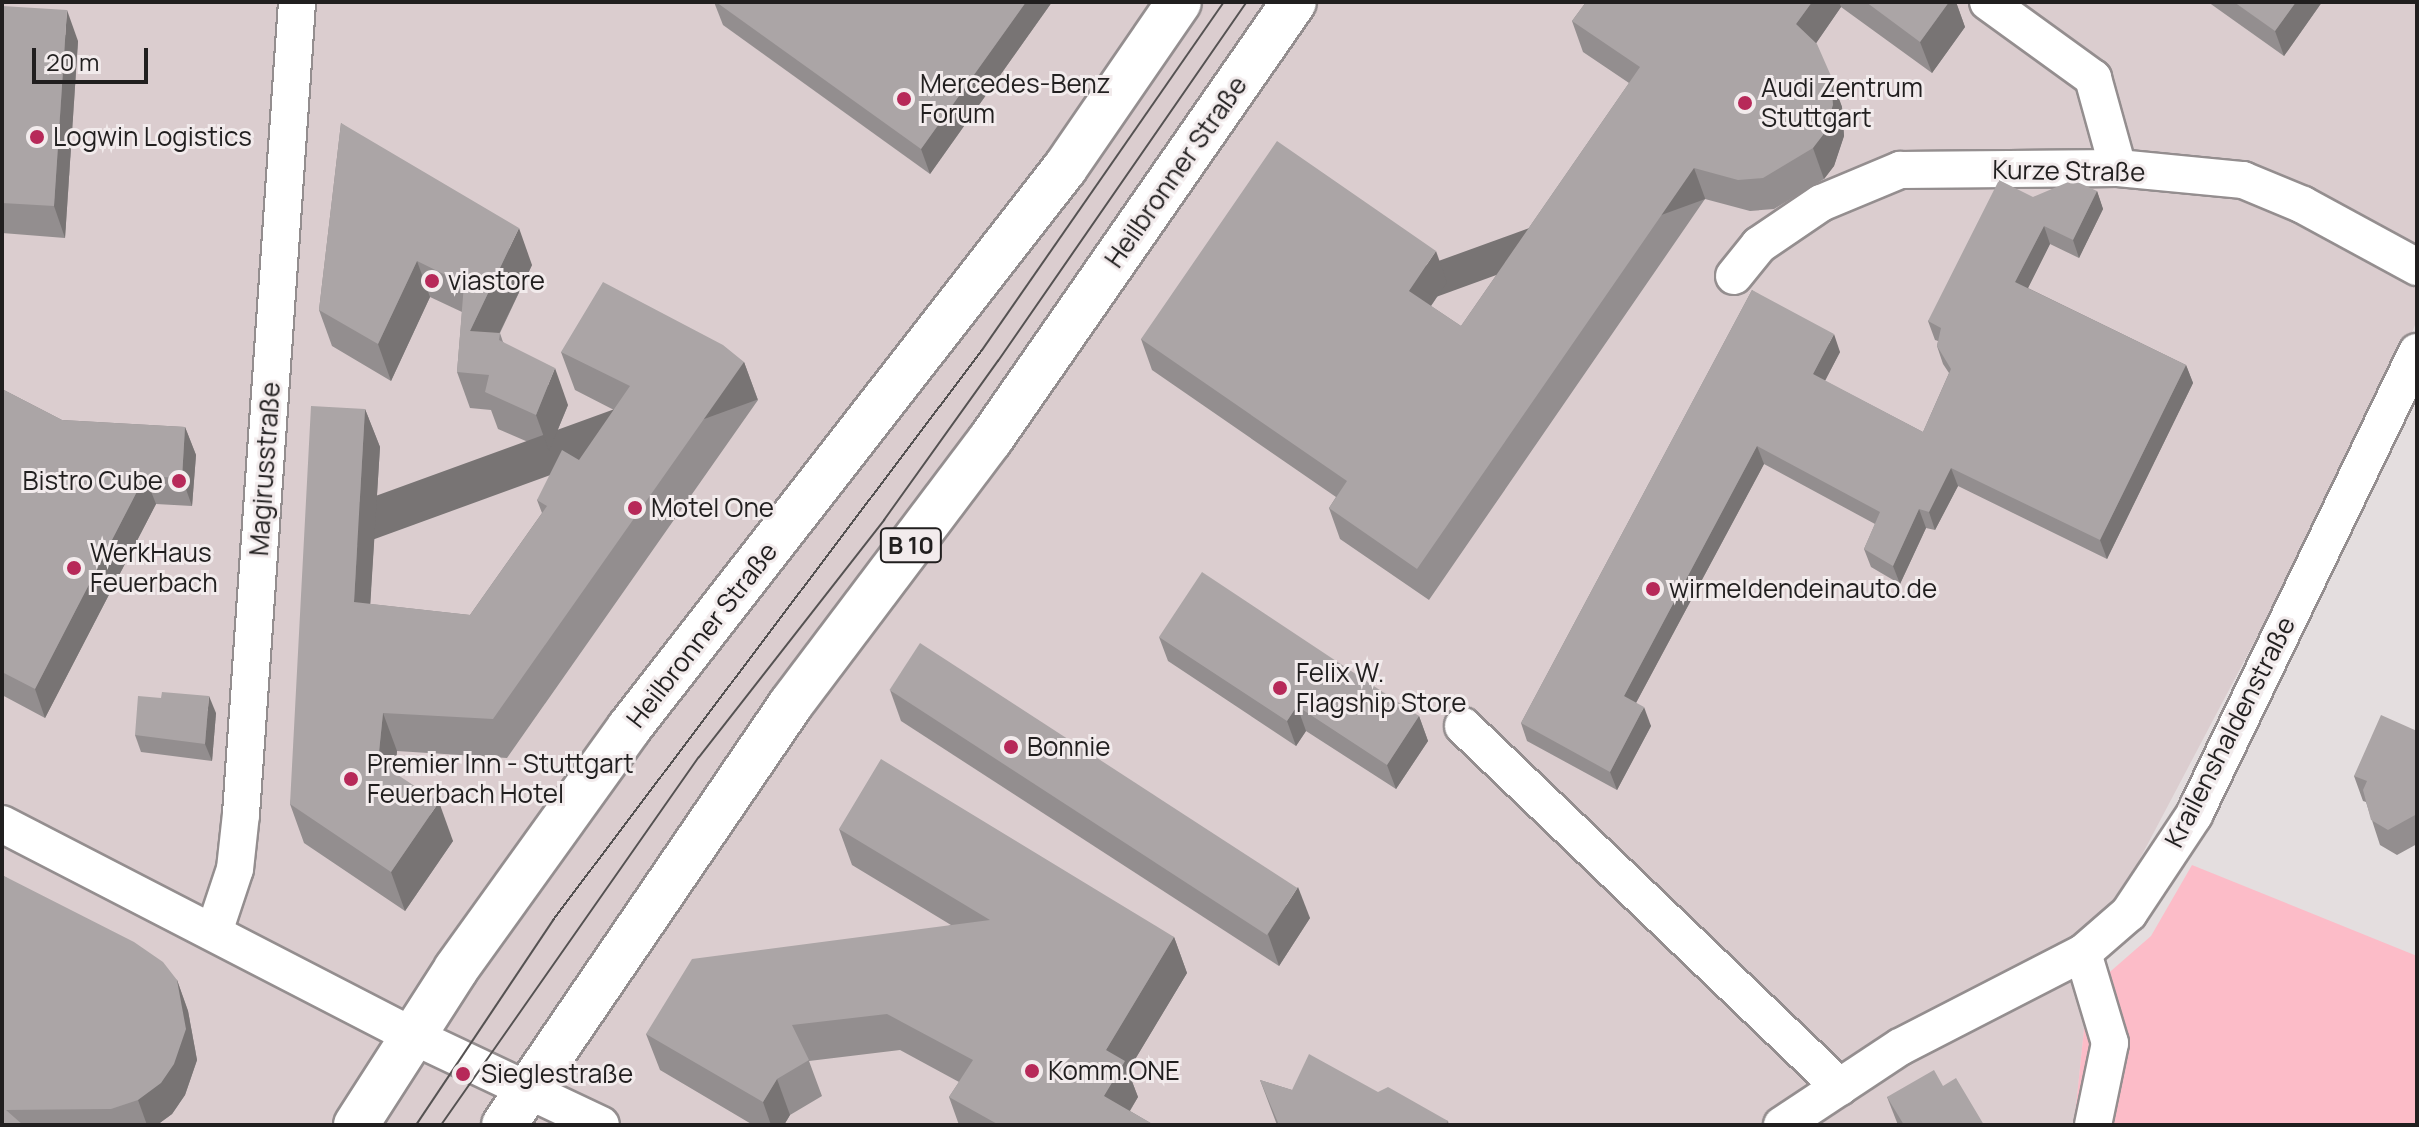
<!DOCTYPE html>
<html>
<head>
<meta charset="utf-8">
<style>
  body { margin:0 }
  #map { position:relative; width:2419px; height:1127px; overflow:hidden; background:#e4dedf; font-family:Manrope,sans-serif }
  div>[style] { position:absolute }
  .built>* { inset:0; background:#dbcdcf }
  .green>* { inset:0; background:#fcbcc8 }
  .roads { filter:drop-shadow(2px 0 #948e8f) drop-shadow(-2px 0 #948e8f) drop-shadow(0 2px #948e8f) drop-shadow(0 -2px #948e8f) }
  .minor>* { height:36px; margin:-18px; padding:0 18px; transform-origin:18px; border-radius:18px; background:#fff }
  .primary>* { height:44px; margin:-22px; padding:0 22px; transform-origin:22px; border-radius:22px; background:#fff }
  .tram>* { height:2px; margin:-1px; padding:0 1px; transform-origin:1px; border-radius:1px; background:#555252 }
  .wall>* { inset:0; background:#938e8f }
  .shaded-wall>* { inset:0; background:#787474; transform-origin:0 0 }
  .building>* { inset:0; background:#aba5a6; transform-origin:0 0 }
  .dots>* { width:22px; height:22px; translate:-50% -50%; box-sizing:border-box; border:4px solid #f2ebec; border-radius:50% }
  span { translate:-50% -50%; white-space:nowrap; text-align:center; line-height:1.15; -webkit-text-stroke:6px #f2ebec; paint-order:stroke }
  .shield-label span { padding:2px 6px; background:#f2ebec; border:2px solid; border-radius:6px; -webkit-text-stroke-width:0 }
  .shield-label { font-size:24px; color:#211f1f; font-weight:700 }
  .poi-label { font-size:26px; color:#211f1f }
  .left { translate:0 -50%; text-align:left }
  .right { translate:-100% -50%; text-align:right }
  .street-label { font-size:26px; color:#211f1f }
  .frame { position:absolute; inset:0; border:4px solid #211f1f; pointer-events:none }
  .scale { position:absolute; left:32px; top:48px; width:116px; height:36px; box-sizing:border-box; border:4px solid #211f1f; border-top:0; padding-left:10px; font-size:24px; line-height:28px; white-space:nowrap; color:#211f1f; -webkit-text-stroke:6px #f2ebec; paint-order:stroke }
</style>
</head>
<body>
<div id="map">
  <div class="built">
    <i style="clip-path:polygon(2px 2px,2417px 2px,2417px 319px,2402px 362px,2115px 906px,2088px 991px,2074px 1125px,2px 1125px)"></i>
  </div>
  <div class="green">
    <i style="clip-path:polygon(2192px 865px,2417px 956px,2417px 1125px,2074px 1125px,2088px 991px,2151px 936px)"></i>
  </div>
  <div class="roads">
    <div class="minor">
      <i style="left:1988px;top:2px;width:130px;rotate:35.9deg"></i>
      <i style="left:2093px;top:78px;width:93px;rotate:74.5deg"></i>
      <i style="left:1734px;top:276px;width:40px;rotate:-51deg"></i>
      <i style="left:1759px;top:245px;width:75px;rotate:-34.1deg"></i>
      <i style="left:1821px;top:203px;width:86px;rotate:-22.7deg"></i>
      <i style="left:1900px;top:170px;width:218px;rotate:-0.5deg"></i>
      <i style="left:2118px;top:168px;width:126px;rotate:5.5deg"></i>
      <i style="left:2243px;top:180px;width:65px;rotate:22.6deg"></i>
      <i style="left:2303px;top:205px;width:130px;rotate:28.5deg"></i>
      <i style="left:1463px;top:726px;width:522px;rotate:43.76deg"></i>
      <i style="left:2px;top:824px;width:460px;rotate:27.3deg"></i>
      <i style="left:411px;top:1035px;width:210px;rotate:25.3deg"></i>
      <i style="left:214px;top:932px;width:66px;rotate:-71.6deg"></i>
      <i style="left:235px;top:869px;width:55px;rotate:-83.8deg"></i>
      <i style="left:241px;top:814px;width:814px;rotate:-86.05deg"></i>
      <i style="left:2083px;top:953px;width:94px;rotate:73.3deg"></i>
      <i style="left:2110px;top:1043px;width:84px;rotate:101.7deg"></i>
      <i style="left:1782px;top:1125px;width:141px;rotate:-33.5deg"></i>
      <i style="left:1900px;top:1047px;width:206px;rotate:-27.2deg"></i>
      <i style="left:2083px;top:953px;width:61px;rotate:-41deg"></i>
      <i style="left:2129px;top:913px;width:118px;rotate:-56.4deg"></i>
      <i style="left:2194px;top:815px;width:514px;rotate:-64.28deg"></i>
    </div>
    <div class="primary">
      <i style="left:356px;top:1125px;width:185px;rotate:-57.3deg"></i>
      <i style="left:456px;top:969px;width:297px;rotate:-54.3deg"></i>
      <i style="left:629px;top:728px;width:710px;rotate:-52.1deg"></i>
      <i style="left:1065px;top:168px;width:201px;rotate:-55.5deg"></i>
      <i style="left:504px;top:1125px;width:510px;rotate:-55.72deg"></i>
      <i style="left:791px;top:704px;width:331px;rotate:-53deg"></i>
      <i style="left:990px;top:440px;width:533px;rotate:-55.24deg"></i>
    </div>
  </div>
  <div class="tram">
    <i style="left:416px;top:1125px;width:247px;rotate:-56.2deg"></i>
    <i style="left:553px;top:920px;width:713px;rotate:-53.03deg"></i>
    <i style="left:982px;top:350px;width:424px;rotate:-55.2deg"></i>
    <i style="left:441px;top:1125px;width:449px;rotate:-55deg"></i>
    <i style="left:699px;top:757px;width:301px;rotate:-52deg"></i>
    <i style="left:884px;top:520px;width:196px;rotate:-54.4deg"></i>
    <i style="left:998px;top:361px;width:437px;rotate:-55.3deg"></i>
  </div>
  <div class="wall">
    <i style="clip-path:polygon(714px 2px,1052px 2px,930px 174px,723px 25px)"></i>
    <i style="clip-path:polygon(1586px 2px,1956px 2px,1965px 27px,1932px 73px,1841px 7px,1816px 43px,1842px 107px,1844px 136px,1834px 166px,1824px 179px,1774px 209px,1750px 211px,1705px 199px,1429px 600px,1340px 539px,1329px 508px,1336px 497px,1152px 370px,1141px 339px,1447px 282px,1431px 306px,1461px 326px,1629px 83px,1583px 52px,1572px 21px)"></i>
    <i style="clip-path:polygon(2208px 2px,2322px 2px,2284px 56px)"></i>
    <i style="clip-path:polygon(2px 6px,78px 41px,65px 238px,2px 233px)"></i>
    <i style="clip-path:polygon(341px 123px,532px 265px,500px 333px,503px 342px,568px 405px,549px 451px,498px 429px,491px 410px,470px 408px,457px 372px,462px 312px,430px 297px,391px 381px,332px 346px,319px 310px)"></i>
    <i style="clip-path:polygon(2097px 191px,2103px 209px,2079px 258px,2050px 244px,2028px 288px,2186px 365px,2193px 383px,2107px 559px,1958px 486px,1935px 530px,1926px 528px,1900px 584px,1871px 567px,1864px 549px,1875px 524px,1764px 464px,1636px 703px,1651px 726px,1617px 790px,1527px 741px,1521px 723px,1752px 290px,1840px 352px,1825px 381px,1923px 432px,1949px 373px,1943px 364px,1937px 346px,1938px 341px,1935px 340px,1928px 321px,2033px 197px)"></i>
    <i style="clip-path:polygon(561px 352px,744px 362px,758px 400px,507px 758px,397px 751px,395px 773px,453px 841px,405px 911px,304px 843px,290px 804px,365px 409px,380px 447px,370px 604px,470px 615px,542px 513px,537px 500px,579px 460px,614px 410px,575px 390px)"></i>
    <i style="clip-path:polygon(2px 389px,62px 420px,185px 427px,196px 455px,192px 506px,156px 504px,45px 718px,2px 695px)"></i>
    <i style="clip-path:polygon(1159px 637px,1419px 716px,1428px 741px,1396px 789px,1306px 731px,1296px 746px,1168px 661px)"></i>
    <i style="clip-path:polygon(890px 690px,1310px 918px,1279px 966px,901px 721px)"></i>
    <i style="clip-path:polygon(161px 698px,216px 713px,212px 761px,141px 752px,135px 735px)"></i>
    <i style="clip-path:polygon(2417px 731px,2417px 844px,2397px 855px,2380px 845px,2366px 802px,2363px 801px,2354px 776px)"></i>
    <i style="clip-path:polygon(839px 829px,1174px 937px,1187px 973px,1128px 1071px,1138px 1097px,1130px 1111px,1154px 1125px,959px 1125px,949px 1097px,959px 1082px,900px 1050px,809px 1061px,822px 1096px,790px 1115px,784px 1125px,753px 1125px,660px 1070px,646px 1034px,951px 925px,852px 865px)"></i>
    <i style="clip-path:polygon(2px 875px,177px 980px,188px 1011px,197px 1060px,185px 1095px,172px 1114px,157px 1125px,2px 1125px)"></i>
    <i style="clip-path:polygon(1260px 1080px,1292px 1090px,1378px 1092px,1448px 1121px,1449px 1125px,1277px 1125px)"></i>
    <i style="clip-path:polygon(1943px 1086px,1984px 1125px,1898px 1125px,1887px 1097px)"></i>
  </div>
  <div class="shaded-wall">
    <i style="clip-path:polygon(1026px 2px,1052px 2px,930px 174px,921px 149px)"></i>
    <i style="clip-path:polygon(1812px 2px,1839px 2px,1841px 7px,1808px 55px,1796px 24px)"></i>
    <i style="clip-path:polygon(1949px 2px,1956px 2px,1965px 27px,1932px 73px,1920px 42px)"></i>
    <i style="clip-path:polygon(2296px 2px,2322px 2px,2284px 56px,2275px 31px)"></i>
    <i style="clip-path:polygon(67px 10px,78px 41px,65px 238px,54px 206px)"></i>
    <i style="clip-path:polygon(1831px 76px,1842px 107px,1844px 136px,1834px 166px,1824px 179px,1813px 148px)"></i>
    <i style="left:1694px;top:168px;width:33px;height:487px;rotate:70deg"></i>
    <i style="clip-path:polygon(2097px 191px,2103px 209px,2079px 258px,2073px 240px)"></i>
    <i style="clip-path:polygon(2044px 226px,2050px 244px,2022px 300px,2015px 282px)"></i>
    <i style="clip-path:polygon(519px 228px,532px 265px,483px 367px,470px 331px)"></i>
    <i style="clip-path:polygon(1436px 251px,1447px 282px,1420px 322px,1409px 291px)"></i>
    <i style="clip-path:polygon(417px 261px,430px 297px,391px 381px,378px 344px)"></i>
    <i style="clip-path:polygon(1834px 334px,1840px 352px,1819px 392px,1813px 374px)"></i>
    <i style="left:744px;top:362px;width:40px;height:436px;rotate:70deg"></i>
    <i style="clip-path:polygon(2186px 365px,2193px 383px,2107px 559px,2100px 540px)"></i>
    <i style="clip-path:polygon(555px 368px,568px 405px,549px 451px,536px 415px)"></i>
    <i style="clip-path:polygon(365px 409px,380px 447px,368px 641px,354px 602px)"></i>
    <i style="clip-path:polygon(185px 427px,196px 455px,192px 506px,182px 478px)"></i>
    <i style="clip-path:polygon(1757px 446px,1764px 464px,1630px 714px,1624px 696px)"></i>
    <i style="clip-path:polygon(1951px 468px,1958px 486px,1935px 530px,1929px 512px)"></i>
    <i style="clip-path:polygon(145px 476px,156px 504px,45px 718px,35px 689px)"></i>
    <i style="clip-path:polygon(1919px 509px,1926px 528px,1900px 584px,1893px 566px)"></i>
    <i style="clip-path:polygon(209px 696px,216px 713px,212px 761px,205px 744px)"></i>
    <i style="clip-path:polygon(1297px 706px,1306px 731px,1296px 746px,1287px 721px)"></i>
    <i style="clip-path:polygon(1644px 707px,1651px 726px,1617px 790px,1610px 772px)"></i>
    <i style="clip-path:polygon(383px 713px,397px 751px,392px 800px,378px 762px)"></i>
    <i style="clip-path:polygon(1419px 716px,1428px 741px,1396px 789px,1387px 765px)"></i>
    <i style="clip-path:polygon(439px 802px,453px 841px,405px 911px,391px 872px)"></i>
    <i style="clip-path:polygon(1298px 887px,1310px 918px,1279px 966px,1268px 934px)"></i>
    <i style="clip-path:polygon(1174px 937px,1187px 973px,1128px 1071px,1138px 1097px,1121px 1125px,1104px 1096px,1106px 1050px)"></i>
    <i style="clip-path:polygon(177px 980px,188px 1011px,197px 1060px,185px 1095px,172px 1114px,157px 1125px,147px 1125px,138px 1100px)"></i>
    <i style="clip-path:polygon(777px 1079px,790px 1115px,784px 1125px,771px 1125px,763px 1102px)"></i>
  </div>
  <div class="building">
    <i style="clip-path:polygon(716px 2px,1026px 2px,921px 149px)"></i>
    <i style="clip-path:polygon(1586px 2px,1812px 2px,1796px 24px,1817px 44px,1831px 76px,1833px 105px,1823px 135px,1813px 148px,1763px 178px,1738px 180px,1694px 168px,1417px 569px,1329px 508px,1347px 481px,1141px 339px,1277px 141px,1436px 251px,1409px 291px,1461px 326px,1640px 67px,1572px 21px)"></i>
    <i style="clip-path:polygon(1866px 2px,1949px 2px,1920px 42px)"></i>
    <i style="clip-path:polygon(2234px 2px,2296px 2px,2275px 31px)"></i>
    <i style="clip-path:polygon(2px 6px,67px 10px,54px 206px,2px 203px)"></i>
    <i style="clip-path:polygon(341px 123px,519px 228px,470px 331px,500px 333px,499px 340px,555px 368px,536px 415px,485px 392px,489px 375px,457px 372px,464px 284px,417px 261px,378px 344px,319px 310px)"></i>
    <i style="clip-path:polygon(1999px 180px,2033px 197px,2073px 180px,2097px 191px,2073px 240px,2044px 226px,2015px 282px,2186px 365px,2100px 540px,1951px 468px,1929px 512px,1919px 509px,1893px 566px,1864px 549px,1880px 512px,1757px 446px,1624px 696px,1644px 707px,1610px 772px,1521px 723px,1752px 290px,1834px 334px,1813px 374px,1923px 432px,1951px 369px,1937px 346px,1941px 328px,1928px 321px)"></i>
    <i style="clip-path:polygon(603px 282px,723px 345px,744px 362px,493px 719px,383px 713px,378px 762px,439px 802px,391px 872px,290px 804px,311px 406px,365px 409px,354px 602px,470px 615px,547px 506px,537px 500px,562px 450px,579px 460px,630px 386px,561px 352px)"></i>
    <i style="clip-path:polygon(2px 389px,62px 420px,185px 427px,182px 478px,145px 476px,35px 689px,2px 672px)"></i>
    <i style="clip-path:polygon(1202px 572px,1419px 716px,1387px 765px,1297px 706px,1287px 721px,1159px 637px)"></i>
    <i style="left:920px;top:643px;width:450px;height:56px;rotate:33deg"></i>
    <i style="clip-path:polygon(162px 692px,209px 696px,205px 744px,135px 735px,138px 696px,161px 698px)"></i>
    <i style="clip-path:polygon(2381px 715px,2417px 731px,2417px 814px,2388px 830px,2371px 820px,2363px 790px,2367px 781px,2354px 776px)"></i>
    <i style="clip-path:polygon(881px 759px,1174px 937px,1106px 1050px,1125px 1061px,1104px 1096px,1154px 1125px,999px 1125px,949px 1097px,973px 1060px,887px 1014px,792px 1025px,809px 1060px,777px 1079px,763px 1102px,646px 1034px,692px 959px,990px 920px,839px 829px)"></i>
    <i style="clip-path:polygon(2px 875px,134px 942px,163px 962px,177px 980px,186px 1029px,174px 1064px,161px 1083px,138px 1100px,111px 1109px,6px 1110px,23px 1125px,2px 1125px)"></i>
    <i style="clip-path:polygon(1309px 1054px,1378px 1092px,1388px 1087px,1448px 1121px,1445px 1125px,1279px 1125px,1260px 1080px,1292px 1090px)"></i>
    <i style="clip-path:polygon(1934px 1070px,1943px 1086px,1956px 1078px,1984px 1125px,1904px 1125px,1887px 1097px)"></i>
  </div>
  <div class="dots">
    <i style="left:904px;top:99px;background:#b72959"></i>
    <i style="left:1745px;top:103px;background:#b72959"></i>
    <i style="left:37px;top:137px;background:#b72959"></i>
    <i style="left:432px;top:281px;background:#b72959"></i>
    <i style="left:179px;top:481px;background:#b72959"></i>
    <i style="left:635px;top:508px;background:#b72959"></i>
    <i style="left:74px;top:568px;background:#b72959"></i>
    <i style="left:1653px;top:589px;background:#b72959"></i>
    <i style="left:1280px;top:688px;background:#b72959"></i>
    <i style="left:1011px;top:747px;background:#b72959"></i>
    <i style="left:351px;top:779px;background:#b72959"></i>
    <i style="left:1032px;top:1071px;background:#b72959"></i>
    <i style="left:463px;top:1074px;background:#b72959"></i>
  </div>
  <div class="shield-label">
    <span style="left:911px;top:545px">B 10</span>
  </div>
  <div class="poi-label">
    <span class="left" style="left:920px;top:99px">Mercedes-Benz<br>Forum</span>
    <span class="left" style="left:1761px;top:103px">Audi Zentrum<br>Stuttgart</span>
    <span class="left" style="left:53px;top:137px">Logwin Logistics</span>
    <span class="left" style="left:448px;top:281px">viastore</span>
    <span class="right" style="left:163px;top:481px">Bistro Cube</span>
    <span class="left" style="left:651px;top:508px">Motel One</span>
    <span class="left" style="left:90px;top:568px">WerkHaus<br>Feuerbach</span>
    <span class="left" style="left:1669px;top:589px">wirmeldendeinauto.de</span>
    <span class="left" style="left:1296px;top:688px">Felix W.<br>Flagship Store</span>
    <span class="left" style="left:1027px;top:747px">Bonnie</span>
    <span class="left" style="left:367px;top:779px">Premier Inn - Stuttgart<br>Feuerbach Hotel</span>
    <span class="left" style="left:1048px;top:1071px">Komm.ONE</span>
    <span class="left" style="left:481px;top:1074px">Sieglestraße</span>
  </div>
  <div class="street-label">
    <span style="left:2069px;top:171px;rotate:1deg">Kurze Straße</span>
    <span style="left:1176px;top:172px;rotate:-55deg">Heilbronner Straße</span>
    <span style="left:265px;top:469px;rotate:-86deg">Magirusstraße</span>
    <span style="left:702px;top:635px;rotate:-52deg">Heilbronner Straße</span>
    <span style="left:2230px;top:732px;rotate:-63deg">Krailenshaldenstraße</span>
  </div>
  <div class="frame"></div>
  <div class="scale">20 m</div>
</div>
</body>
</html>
